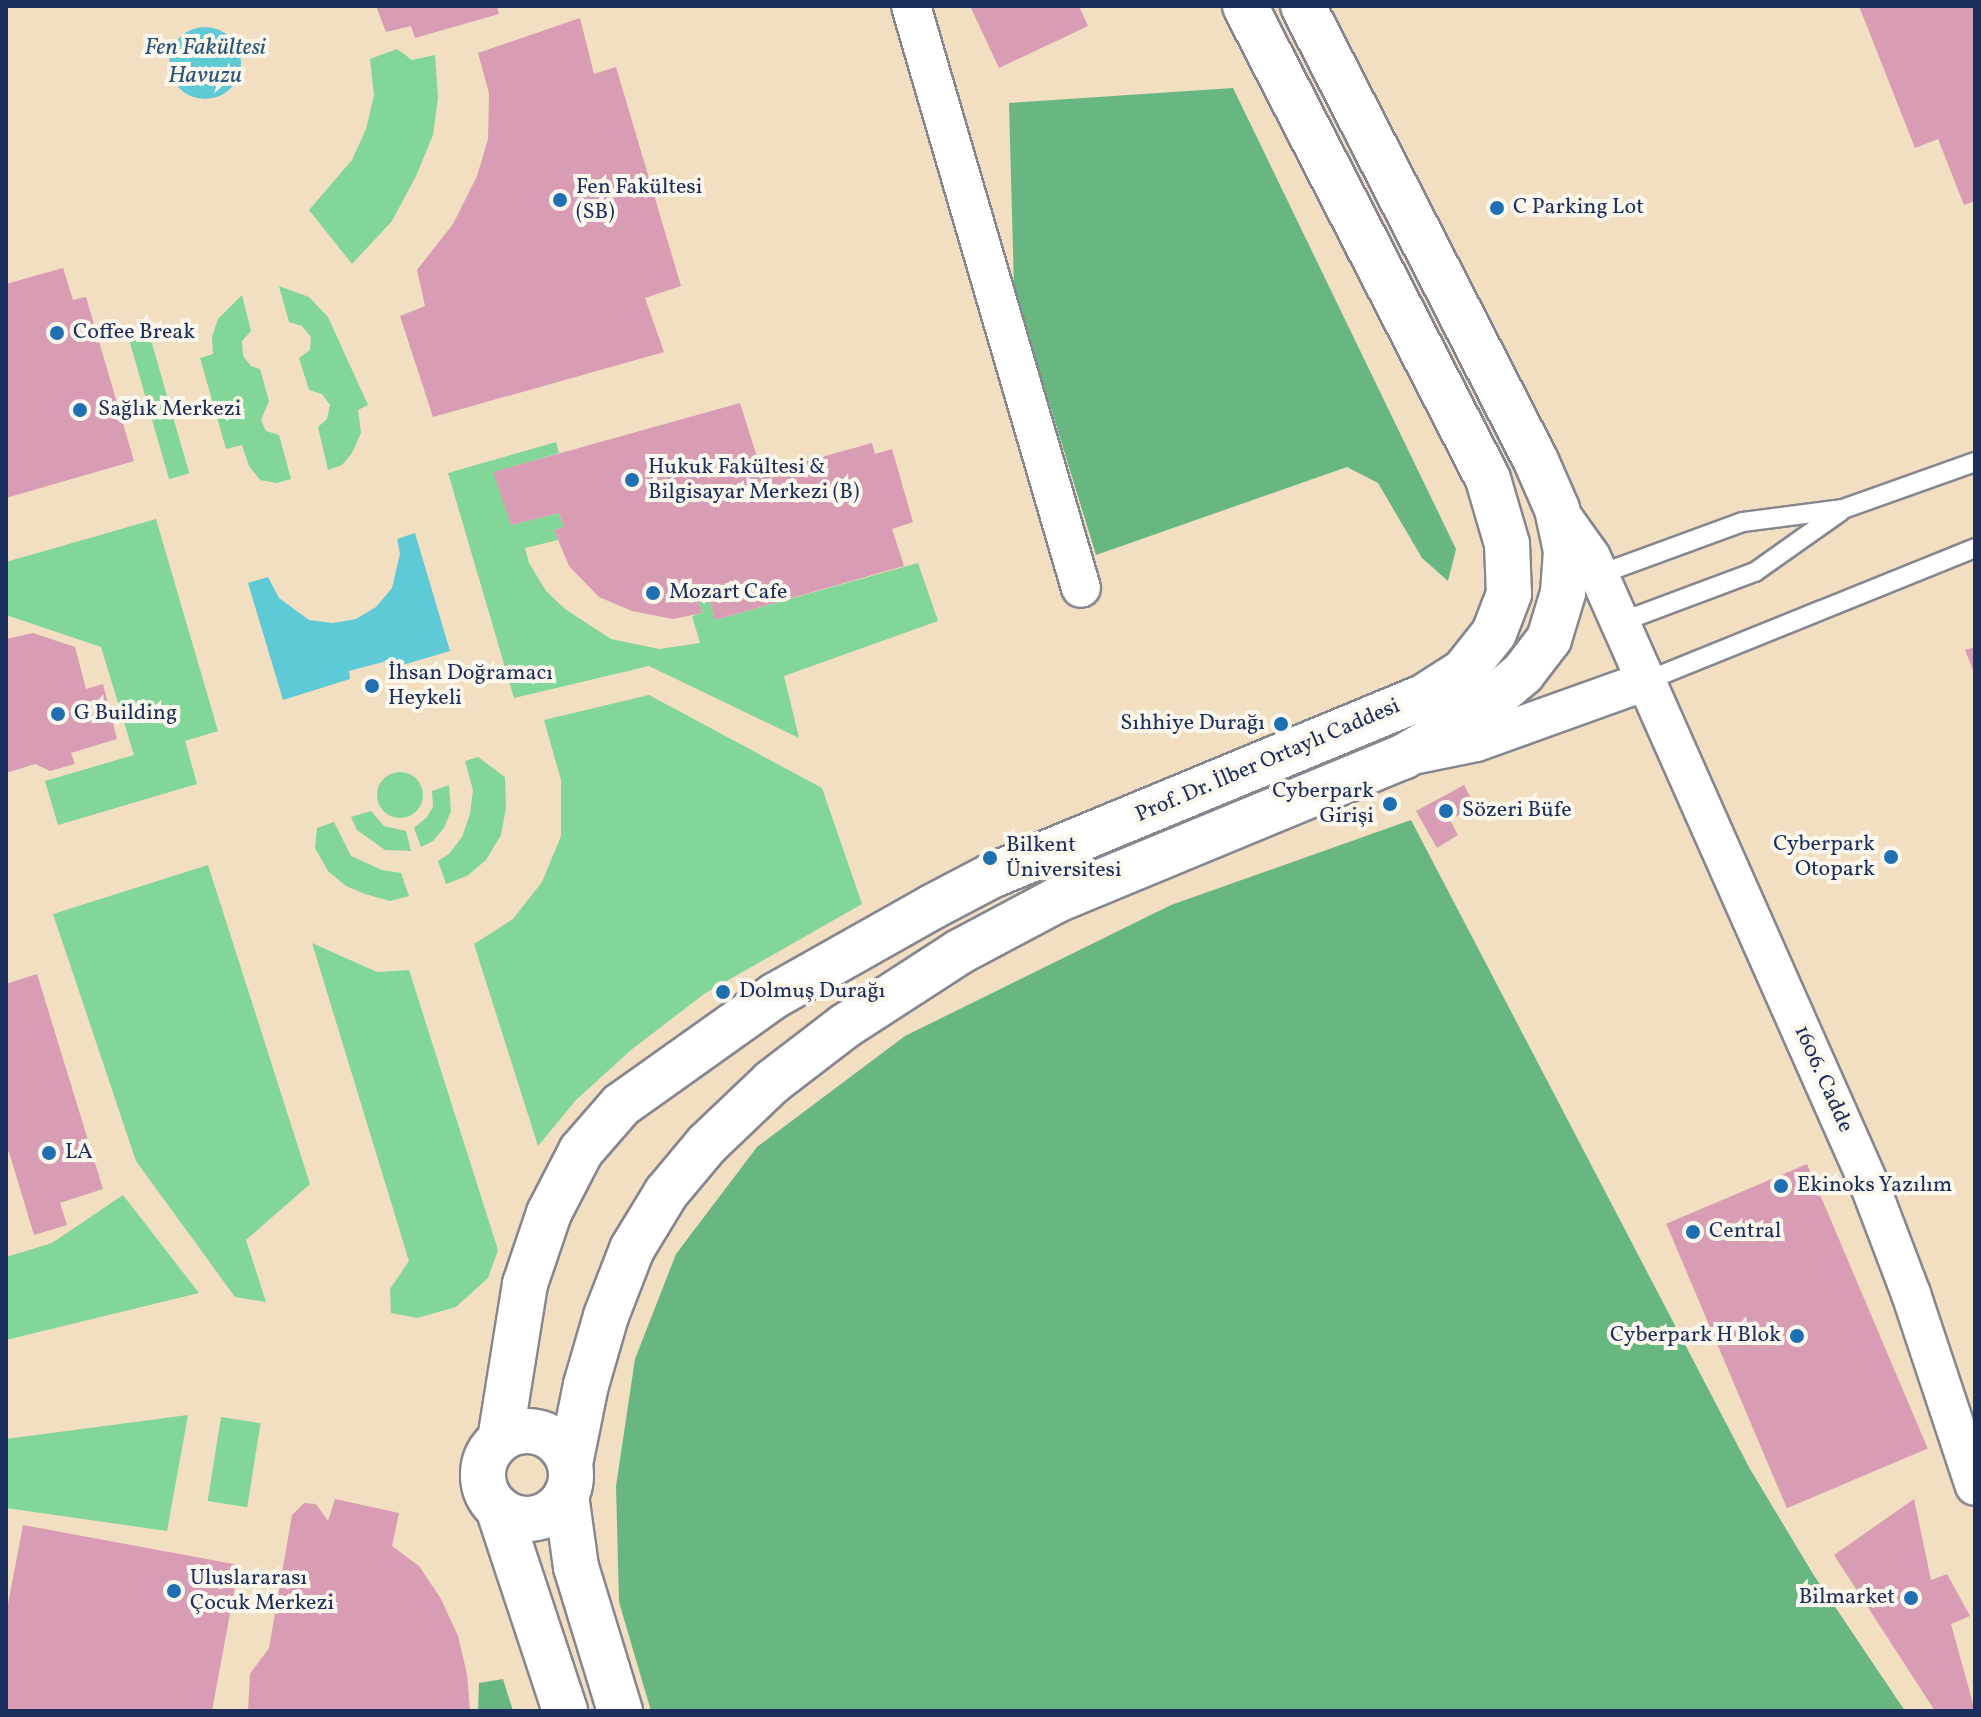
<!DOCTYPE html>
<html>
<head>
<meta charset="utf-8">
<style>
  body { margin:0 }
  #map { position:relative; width:1981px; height:1717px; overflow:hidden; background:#f2dec1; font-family:Vollkorn,serif }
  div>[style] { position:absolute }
  .green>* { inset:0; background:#81d698; transform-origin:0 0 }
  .round { border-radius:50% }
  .forest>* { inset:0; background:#68b780 }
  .water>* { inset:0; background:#5ecad5 }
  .building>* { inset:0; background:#d89db4; transform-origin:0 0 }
  .roads { filter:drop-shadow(2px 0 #868690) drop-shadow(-2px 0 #868690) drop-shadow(0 2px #868690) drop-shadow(0 -2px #868690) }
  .service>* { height:18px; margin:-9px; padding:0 9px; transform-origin:9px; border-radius:9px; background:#fff }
  .minor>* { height:38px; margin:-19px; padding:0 19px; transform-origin:19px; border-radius:19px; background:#fff }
  .tertiary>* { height:44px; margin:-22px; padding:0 22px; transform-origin:22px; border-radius:22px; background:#fff }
  .tertiary>.ring { margin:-22px; padding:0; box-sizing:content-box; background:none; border:44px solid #fff; border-radius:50% }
  .dots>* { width:22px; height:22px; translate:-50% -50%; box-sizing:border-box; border:4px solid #fbf7ec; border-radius:50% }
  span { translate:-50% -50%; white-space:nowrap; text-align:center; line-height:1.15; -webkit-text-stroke:8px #fbf7ec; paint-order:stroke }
  .poi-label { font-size:22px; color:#1b2f5e }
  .left { translate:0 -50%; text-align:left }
  .right { translate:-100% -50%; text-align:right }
  .street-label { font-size:22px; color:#1b2f5e }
  .water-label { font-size:24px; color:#2c567c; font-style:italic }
  .frame { position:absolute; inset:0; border:8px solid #1b2f5e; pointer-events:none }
</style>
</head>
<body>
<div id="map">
  <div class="green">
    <i style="clip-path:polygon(397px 49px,412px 60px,435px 55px,438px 98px,433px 135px,416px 176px,392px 221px,352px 264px,309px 210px,352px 160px,366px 129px,374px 95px,370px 59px)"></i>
    <i style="clip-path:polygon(279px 286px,309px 297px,328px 317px,368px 405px,358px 410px,361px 433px,352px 453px,342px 465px,328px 470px,318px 427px,327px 419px,330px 405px,322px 394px,309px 390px,299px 358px,310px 350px,311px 337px,302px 326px,289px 322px)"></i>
    <i style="clip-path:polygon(242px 295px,251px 331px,242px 341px,243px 356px,251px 366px,260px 369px,269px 401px,261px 420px,266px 431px,279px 435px,291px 479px,277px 483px,260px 480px,249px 466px,242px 445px,226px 449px,200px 358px,213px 354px,212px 337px,218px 319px)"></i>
    <i style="left:149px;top:333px;width:146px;height:21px;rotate:74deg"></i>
    <i style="clip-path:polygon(556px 442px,559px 453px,494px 472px,511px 525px,559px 513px,564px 527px,554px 530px,558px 540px,525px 548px,529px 563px,546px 591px,565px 609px,611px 639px,659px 649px,700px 643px,692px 616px,702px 613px,699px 602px,709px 599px,715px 620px,918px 563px,938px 621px,784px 676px,799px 738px,649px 666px,514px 698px,448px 473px)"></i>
    <i style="clip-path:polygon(156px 519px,218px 731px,185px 741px,197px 784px,58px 825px,45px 781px,134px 755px,101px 647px,6px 615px,6px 562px)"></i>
    <i style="clip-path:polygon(649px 695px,822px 788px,862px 904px,704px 994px,631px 1050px,576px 1100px,538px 1146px,474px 944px,513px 919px,542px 882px,561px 836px,561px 780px,544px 720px)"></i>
    <i style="clip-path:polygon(478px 757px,505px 777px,506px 808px,501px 835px,486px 860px,467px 876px,446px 884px,438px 861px,449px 854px,462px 837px,470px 814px,473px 790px,465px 761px)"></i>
    <i class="round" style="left:377px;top:772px;width:46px;height:46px"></i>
    <i style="clip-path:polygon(449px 785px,451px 811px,444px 828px,433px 841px,421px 847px,414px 828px,427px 817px,433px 807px,432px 791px)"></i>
    <i style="clip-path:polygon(371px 811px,384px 826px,406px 831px,411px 851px,385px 850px,357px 830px,351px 817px)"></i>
    <i style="clip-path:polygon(334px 822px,351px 856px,382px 870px,401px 873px,409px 896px,390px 901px,365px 894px,346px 886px,328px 871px,315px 848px,317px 828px)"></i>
    <i style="clip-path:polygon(208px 865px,310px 1184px,246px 1240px,266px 1302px,235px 1297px,136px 1161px,53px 914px)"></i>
    <i style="clip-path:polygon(312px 943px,377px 972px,409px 970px,498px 1250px,488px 1278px,456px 1307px,417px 1318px,391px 1313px,390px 1289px,409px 1261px)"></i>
    <i style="clip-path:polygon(123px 1195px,199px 1293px,6px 1340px,6px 1257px,52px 1243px)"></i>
    <i style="clip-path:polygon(188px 1415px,167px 1531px,6px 1508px,6px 1439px)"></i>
    <i style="left:221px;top:1417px;width:40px;height:85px;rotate:9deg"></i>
  </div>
  <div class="forest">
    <i style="clip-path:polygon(1233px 88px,1456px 549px,1448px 581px,1422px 558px,1378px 483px,1347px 467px,1096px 555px,1014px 288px,1009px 103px)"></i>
    <i style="clip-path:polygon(1411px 820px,1750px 1469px,1813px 1574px,1905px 1711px,651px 1711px,619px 1602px,616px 1486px,635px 1359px,676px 1254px,757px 1147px,905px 1036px,1171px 905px)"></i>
    <i style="clip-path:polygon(503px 1679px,513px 1711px,478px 1711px,479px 1683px)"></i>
  </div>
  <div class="water">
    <i class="round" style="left:169px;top:27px;width:72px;height:72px"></i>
    <i style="clip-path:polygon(415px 533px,450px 651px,389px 669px,387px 661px,349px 671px,350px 679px,283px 700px,248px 583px,268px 577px,279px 598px,309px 620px,333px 623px,356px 619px,376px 607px,392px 588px,400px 554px,397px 539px)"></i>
  </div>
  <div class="building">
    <i style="clip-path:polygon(376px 6px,497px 6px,499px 14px,415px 38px,411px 26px,386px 32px)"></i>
    <i style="clip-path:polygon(970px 6px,1079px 6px,1088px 26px,999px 68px)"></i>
    <i style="clip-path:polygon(1859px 6px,1975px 6px,1975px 201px,1964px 205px,1938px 139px,1915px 148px)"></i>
    <i style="clip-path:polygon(580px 18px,594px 74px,616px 67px,681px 286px,645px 298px,664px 352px,433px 417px,400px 316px,425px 306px,417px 270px,453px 224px,477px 176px,488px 139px,489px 93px,478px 53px)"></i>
    <i style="clip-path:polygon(63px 268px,73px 300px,86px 297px,134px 461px,6px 498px,6px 284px)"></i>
    <i style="clip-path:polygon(740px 403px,757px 457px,745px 460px,750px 477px,872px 443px,875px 454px,892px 449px,913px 522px,892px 529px,904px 566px,715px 620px,709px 599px,699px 602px,702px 613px,673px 619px,632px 611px,599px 597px,569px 566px,554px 530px,564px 527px,559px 513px,511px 525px,493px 472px)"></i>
    <i style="clip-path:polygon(33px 633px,75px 647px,86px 689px,103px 684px,117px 739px,71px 753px,75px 764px,50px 771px,35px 764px,6px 773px,6px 639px)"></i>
    <i style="clip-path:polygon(1975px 647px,1975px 675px,1965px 650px)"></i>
    <i style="clip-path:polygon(1464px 785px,1475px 806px,1450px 820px,1458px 835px,1437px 848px,1416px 811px)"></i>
    <i style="clip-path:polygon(37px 974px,103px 1189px,60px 1203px,67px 1225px,34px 1235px,9px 1152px,6px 1153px,6px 984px)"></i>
    <i style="left:1807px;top:1164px;width:309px;height:153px;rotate:67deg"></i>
    <i style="clip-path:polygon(335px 1499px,399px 1513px,392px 1546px,419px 1566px,441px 1599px,458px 1636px,467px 1674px,470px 1711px,248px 1711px,250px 1674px,269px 1648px,292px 1515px,304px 1503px,316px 1504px,328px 1521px)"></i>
    <i style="clip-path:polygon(1914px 1499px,1931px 1580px,1947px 1574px,1970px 1616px,1951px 1624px,1975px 1711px,1935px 1711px,1834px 1555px)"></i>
    <i style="clip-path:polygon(23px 1525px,239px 1565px,212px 1711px,6px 1711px,6px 1615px)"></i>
  </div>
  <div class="roads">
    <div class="service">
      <i style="left:1598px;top:575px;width:154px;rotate:-20.1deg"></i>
      <i style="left:1743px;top:522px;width:101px;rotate:-7.4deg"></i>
      <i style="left:1843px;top:509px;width:140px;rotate:-19.6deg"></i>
      <i style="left:1621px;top:622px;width:143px;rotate:-20.5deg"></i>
      <i style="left:1755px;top:572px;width:105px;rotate:-35.3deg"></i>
      <i style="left:1646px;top:681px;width:355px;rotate:-22deg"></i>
    </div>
    <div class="minor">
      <i style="left:911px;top:6px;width:606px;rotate:73.72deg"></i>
      <i style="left:1559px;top:512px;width:55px;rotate:54.6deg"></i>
      <i style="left:1591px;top:557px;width:688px;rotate:66.08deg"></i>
      <i style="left:1870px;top:1186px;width:116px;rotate:69.2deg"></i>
      <i style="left:1911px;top:1294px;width:202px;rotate:71.6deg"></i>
      <i style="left:1418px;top:754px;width:59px;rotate:-11.7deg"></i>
      <i style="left:1476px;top:742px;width:181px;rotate:-19.7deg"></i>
    </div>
    <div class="tertiary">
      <i class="ring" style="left:483px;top:1431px;width:44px;height:44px"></i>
      <i style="left:500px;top:1440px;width:158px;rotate:-80.9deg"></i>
      <i style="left:525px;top:1284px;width:75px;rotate:-71.3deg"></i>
      <i style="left:549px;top:1213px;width:70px;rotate:-62.7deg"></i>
      <i style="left:581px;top:1151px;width:61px;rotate:-49deg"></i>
      <i style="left:621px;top:1105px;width:190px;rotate:-35.4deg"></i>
      <i style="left:776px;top:995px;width:179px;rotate:-29.4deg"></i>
      <i style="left:932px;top:907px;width:67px;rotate:-27.7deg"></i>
      <i style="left:991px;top:876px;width:470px;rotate:-22.5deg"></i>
      <i style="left:1425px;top:696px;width:46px;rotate:-32.7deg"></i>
      <i style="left:1464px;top:671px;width:48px;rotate:-51.7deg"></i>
      <i style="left:1494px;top:633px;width:42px;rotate:-69deg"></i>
      <i style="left:1509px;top:594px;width:50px;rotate:-92.3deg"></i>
      <i style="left:1507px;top:544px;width:68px;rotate:-106.3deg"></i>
      <i style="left:1488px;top:479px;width:532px;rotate:-117.19deg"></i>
      <i style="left:570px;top:1464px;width:81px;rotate:-78.6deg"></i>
      <i style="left:586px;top:1385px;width:72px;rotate:-73.8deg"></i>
      <i style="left:606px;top:1316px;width:72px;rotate:-68.8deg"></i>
      <i style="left:632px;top:1249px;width:66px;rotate:-58.7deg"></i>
      <i style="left:666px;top:1193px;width:64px;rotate:-50.1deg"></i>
      <i style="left:707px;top:1144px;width:90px;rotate:-43.6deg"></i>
      <i style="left:772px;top:1082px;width:92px;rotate:-37.5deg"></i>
      <i style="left:845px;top:1026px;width:138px;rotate:-32.9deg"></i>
      <i style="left:961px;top:951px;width:109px;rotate:-28deg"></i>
      <i style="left:1057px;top:900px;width:374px;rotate:-22.5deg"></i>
      <i style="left:1403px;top:757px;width:79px;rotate:-30.5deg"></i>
      <i style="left:1471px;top:717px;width:68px;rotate:-40.2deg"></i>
      <i style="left:1523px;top:673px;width:43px;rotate:-52.6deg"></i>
      <i style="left:1549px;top:639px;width:48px;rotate:-73.1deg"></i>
      <i style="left:1563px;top:593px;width:42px;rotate:-85.9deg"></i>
      <i style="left:1566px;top:551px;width:43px;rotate:-102.1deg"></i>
      <i style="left:1557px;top:509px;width:52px;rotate:-113.6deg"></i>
      <i style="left:1536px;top:461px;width:511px;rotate:-117.12deg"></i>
      <i style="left:566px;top:1495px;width:73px;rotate:82.1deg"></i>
      <i style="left:576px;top:1567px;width:151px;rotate:73deg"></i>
      <i style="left:498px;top:1508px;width:214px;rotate:71.7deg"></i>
    </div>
  </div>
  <div class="dots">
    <i style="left:560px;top:200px;background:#1f6fb2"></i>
    <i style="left:1497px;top:208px;background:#1f6fb2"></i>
    <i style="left:57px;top:333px;background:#1f6fb2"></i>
    <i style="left:80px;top:410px;background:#1f6fb2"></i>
    <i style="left:632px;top:480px;background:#1f6fb2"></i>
    <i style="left:653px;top:593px;background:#1f6fb2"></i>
    <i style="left:372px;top:686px;background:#1f6fb2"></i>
    <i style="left:58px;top:714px;background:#1f6fb2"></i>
    <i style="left:1281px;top:724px;background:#1f6fb2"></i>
    <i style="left:1390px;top:804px;background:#1f6fb2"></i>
    <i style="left:1446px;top:811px;background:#1f6fb2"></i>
    <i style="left:1891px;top:857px;background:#1f6fb2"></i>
    <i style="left:990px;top:858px;background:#1f6fb2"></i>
    <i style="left:723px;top:992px;background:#1f6fb2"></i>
    <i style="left:49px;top:1153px;background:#1f6fb2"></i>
    <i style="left:1781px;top:1186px;background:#1f6fb2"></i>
    <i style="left:1693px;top:1232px;background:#1f6fb2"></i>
    <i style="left:1797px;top:1336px;background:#1f6fb2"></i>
    <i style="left:174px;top:1591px;background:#1f6fb2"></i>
    <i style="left:1911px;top:1598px;background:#1f6fb2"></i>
  </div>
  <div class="poi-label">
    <span class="left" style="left:576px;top:200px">Fen Fakültesi<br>(SB)</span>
    <span class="left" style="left:1513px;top:208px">C Parking Lot</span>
    <span class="left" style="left:73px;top:333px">Coffee Break</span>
    <span class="left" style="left:98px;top:410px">Sağlık Merkezi</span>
    <span class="left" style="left:648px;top:480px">Hukuk Fakültesi &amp;<br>Bilgisayar Merkezi (B)</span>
    <span class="left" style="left:669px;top:593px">Mozart Cafe</span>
    <span class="left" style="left:388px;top:686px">İhsan Doğramacı<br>Heykeli</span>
    <span class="left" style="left:74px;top:714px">G Building</span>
    <span class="right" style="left:1265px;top:724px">Sıhhiye Durağı</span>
    <span class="right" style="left:1374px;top:804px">Cyberpark<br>Girişi</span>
    <span class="left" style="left:1462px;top:811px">Sözeri Büfe</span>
    <span class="right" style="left:1875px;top:857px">Cyberpark<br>Otopark</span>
    <span class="left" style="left:1006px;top:858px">Bilkent<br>Üniversitesi</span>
    <span class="left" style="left:739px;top:992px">Dolmuş Durağı</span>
    <span class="left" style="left:65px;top:1153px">LA</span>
    <span class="left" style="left:1797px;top:1186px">Ekinoks Yazılım</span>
    <span class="left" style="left:1709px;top:1232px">Central</span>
    <span class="right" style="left:1781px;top:1336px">Cyberpark H Blok</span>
    <span class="left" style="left:190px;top:1591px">Uluslararası<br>Çocuk Merkezi</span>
    <span class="right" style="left:1895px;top:1598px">Bilmarket</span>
  </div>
  <div class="street-label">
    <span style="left:1268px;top:761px;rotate:-23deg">Prof. Dr. İlber Ortaylı Caddesi</span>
    <span style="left:1823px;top:1079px;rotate:66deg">1606. Cadde</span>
  </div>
  <div class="water-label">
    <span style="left:205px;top:63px">Fen Fakültesi<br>Havuzu</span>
  </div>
  <div class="frame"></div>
</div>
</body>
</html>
